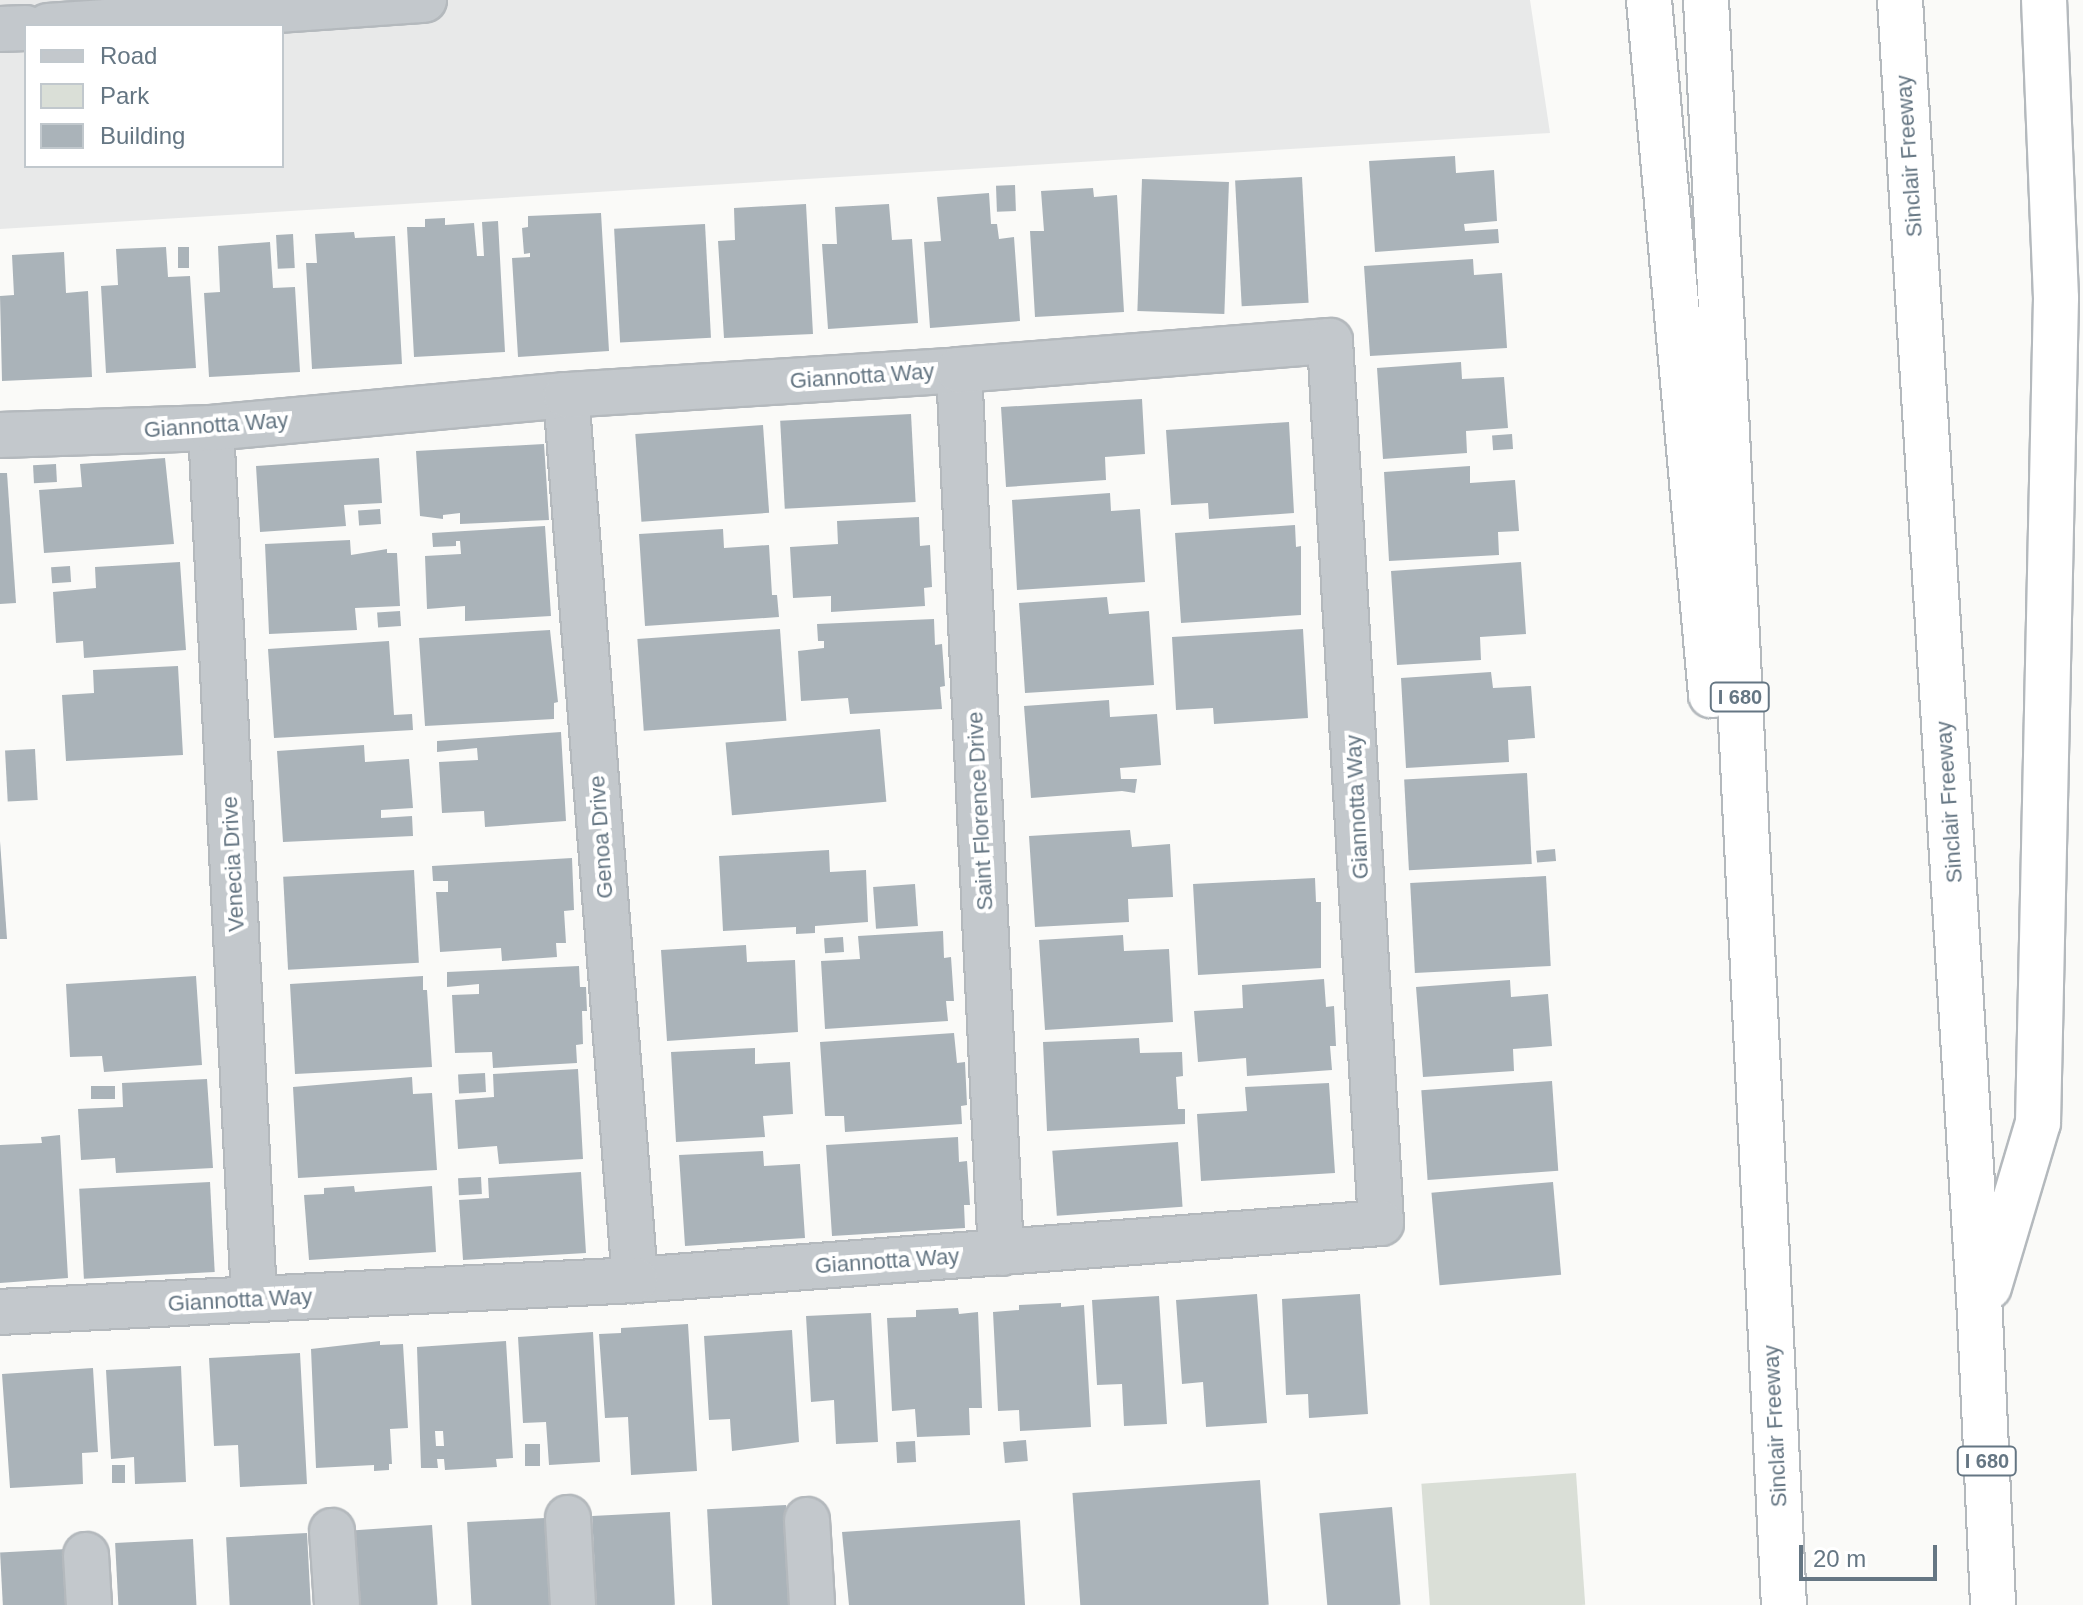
<!DOCTYPE html>
<html>
<head>
<meta charset="utf-8">
<style>
  body { margin:0 }
  #map { position:relative; width:2083px; height:1605px; overflow:hidden; background:#fafaf8; font-family:Helvetica,sans-serif }
  div>[style] { position:absolute }
  .built>* { inset:0; background:#e8e9e9 }
  .green>* { inset:0; background:#dadfd7; transform-origin:0 0 }
  .building>* { inset:0; background:#aab3b9; transform-origin:0 0 }
  .roads { filter:drop-shadow(2px 0 #b4b9bd) drop-shadow(-2px 0 #b4b9bd) drop-shadow(0 2px #b4b9bd) drop-shadow(0 -2px #b4b9bd) }
  .minor>* { height:44px; margin:-22px; padding:0 22px; transform-origin:22px; border-radius:22px; background:#c3c8cc }
  .highway>* { height:44px; margin:-22px; padding:0 22px; transform-origin:22px; border-radius:22px; background:#fff }
  span { translate:-50% -50%; white-space:nowrap; text-align:center; line-height:1.15; -webkit-text-stroke:8px #fff; paint-order:stroke }
  .shield-label span { padding:2px 6px; background:#fff; border:2px solid; border-radius:6px; -webkit-text-stroke-width:0 }
  .shield-label { font-size:20px; color:#657683; font-weight:700 }
  .street-label { font-size:22px; color:#657683 }
  .legend { position:absolute; left:24px; top:24px; width:260px; height:144px; box-sizing:border-box; background:#fff; border:2px solid #c1c8cd; margin:0; padding:10px 14px; list-style:none; font-size:24px; color:#657683 }
  .legend li { display:flex; align-items:center; gap:16px; height:40px }
  .legend b { width:40px; border:2px solid #c1c8cd }
  .scale { position:absolute; left:1799px; top:1545px; width:138px; height:36px; box-sizing:border-box; border:4px solid #657683; border-top:0; padding-left:10px; font-size:24px; line-height:28px; white-space:nowrap; color:#657683; -webkit-text-stroke:6px #fff; paint-order:stroke }
</style>
</head>
<body>
<div id="map">
  <div class="built">
    <i style="clip-path:polygon(evenodd,0 0,1530px 0,1550px 133px,0 229px,0 0,26px 26px,282px 26px,282px 166px,26px 166px,26px 26px)"></i>
  </div>
  <div class="green">
    <i style="left:1576px;top:1473px;width:132px;height:155px;rotate:86deg"></i>
  </div>
  <div class="building">
    <i style="clip-path:polygon(1455px 156px,1456px 173px,1494px 170px,1497px 221px,1464px 224px,1465px 231px,1498px 229px,1499px 243px,1375px 252px,1369px 161px)"></i>
    <i style="left:1302px;top:177px;width:126px;height:67px;rotate:87deg"></i>
    <i style="left:1142px;top:179px;width:87px;height:132px;rotate:2deg"></i>
    <i style="left:1015px;top:185px;width:26px;height:19px;rotate:88deg"></i>
    <i style="clip-path:polygon(1093px 188px,1094px 197px,1117px 195px,1124px 312px,1035px 317px,1030px 231px,1044px 231px,1041px 191px)"></i>
    <i style="clip-path:polygon(989px 193px,991px 224px,997px 224px,999px 239px,1014px 237px,1020px 321px,930px 328px,924px 242px,941px 241px,937px 197px)"></i>
    <i style="clip-path:polygon(806px 204px,813px 334px,724px 338px,718px 241px,735px 240px,734px 208px)"></i>
    <i style="clip-path:polygon(889px 204px,892px 240px,912px 239px,918px 323px,828px 329px,822px 244px,837px 244px,835px 207px)"></i>
    <i style="clip-path:polygon(601px 213px,609px 351px,518px 357px,512px 258px,530px 257px,530px 253px,524px 254px,522px 228px,528px 227px,528px 216px)"></i>
    <i style="clip-path:polygon(445px 218px,445px 225px,474px 223px,477px 256px,484px 256px,482px 222px,498px 221px,505px 352px,414px 357px,407px 227px,425px 227px,425px 219px)"></i>
    <i style="left:705px;top:224px;width:114px;height:91px;rotate:87deg"></i>
    <i style="clip-path:polygon(354px 232px,355px 238px,395px 236px,402px 364px,312px 369px,306px 263px,317px 263px,315px 234px)"></i>
    <i style="left:293px;top:234px;width:34px;height:17px;rotate:87deg"></i>
    <i style="clip-path:polygon(270px 242px,273px 288px,295px 287px,300px 372px,209px 377px,204px 293px,220px 292px,218px 246px)"></i>
    <i style="clip-path:polygon(166px 247px,168px 277px,190px 276px,196px 368px,106px 373px,101px 286px,118px 285px,116px 249px)"></i>
    <i style="left:178px;top:247px;width:11px;height:21px"></i>
    <i style="clip-path:polygon(64px 252px,66px 293px,88px 291px,92px 377px,2px 381px,0 296px,14px 295px,12px 255px)"></i>
    <i style="clip-path:polygon(1473px 259px,1474px 275px,1502px 273px,1507px 348px,1370px 356px,1364px 266px)"></i>
    <i style="clip-path:polygon(1461px 362px,1462px 379px,1504px 377px,1508px 428px,1466px 431px,1467px 453px,1383px 459px,1377px 368px)"></i>
    <i style="clip-path:polygon(1142px 399px,1145px 454px,1105px 457px,1106px 480px,1006px 487px,1001px 407px)"></i>
    <i style="left:911px;top:414px;width:88px;height:131px;rotate:87deg"></i>
    <i style="clip-path:polygon(1289px 422px,1294px 513px,1209px 519px,1208px 503px,1171px 505px,1166px 430px)"></i>
    <i style="left:763px;top:425px;width:88px;height:128px;rotate:86deg"></i>
    <i style="left:1512px;top:434px;width:15px;height:20px;rotate:86deg"></i>
    <i style="clip-path:polygon(544px 444px,549px 520px,460px 524px,460px 513px,443px 515px,443px 519px,420px 516px,416px 451px)"></i>
    <i style="clip-path:polygon(165px 458px,174px 544px,44px 553px,39px 490px,82px 487px,80px 464px)"></i>
    <i style="clip-path:polygon(379px 458px,382px 503px,344px 505px,346px 526px,260px 532px,256px 466px)"></i>
    <i style="left:56px;top:464px;width:18px;height:23px;rotate:87deg"></i>
    <i style="clip-path:polygon(1470px 466px,1470px 483px,1515px 480px,1519px 531px,1498px 532px,1499px 555px,1389px 561px,1384px 472px)"></i>
    <i style="clip-path:polygon(0 473px,7px 473px,16px 603px,0 604px)"></i>
    <i style="clip-path:polygon(1110px 493px,1111px 511px,1140px 509px,1145px 582px,1017px 590px,1012px 500px)"></i>
    <i style="left:380px;top:509px;width:15px;height:22px;rotate:86deg"></i>
    <i style="clip-path:polygon(919px 517px,920px 546px,930px 545px,932px 587px,924px 588px,925px 606px,831px 612px,831px 596px,793px 598px,790px 547px,838px 544px,837px 521px)"></i>
    <i style="clip-path:polygon(1295px 525px,1296px 547px,1301px 546px,1301px 615px,1181px 623px,1175px 533px)"></i>
    <i style="clip-path:polygon(545px 526px,551px 616px,465px 621px,465px 606px,427px 609px,425px 556px,461px 554px,460px 541px,456px 541px,456px 546px,433px 547px,432px 533px)"></i>
    <i style="clip-path:polygon(723px 529px,724px 548px,769px 545px,772px 595px,777px 595px,779px 617px,645px 626px,639px 534px)"></i>
    <i style="clip-path:polygon(350px 540px,351px 555px,387px 549px,387px 553px,397px 553px,400px 606px,355px 608px,357px 630px,269px 634px,265px 544px)"></i>
    <i style="clip-path:polygon(180px 562px,186px 650px,84px 658px,83px 641px,56px 643px,53px 592px,96px 588px,95px 567px)"></i>
    <i style="clip-path:polygon(1521px 562px,1526px 634px,1480px 637px,1481px 660px,1397px 665px,1391px 571px)"></i>
    <i style="left:70px;top:566px;width:16px;height:19px;rotate:86deg"></i>
    <i style="clip-path:polygon(1107px 597px,1109px 614px,1149px 611px,1154px 685px,1025px 693px,1019px 603px)"></i>
    <i style="left:400px;top:611px;width:15px;height:23px;rotate:86deg"></i>
    <i style="clip-path:polygon(934px 619px,935px 645px,942px 644px,945px 686px,940px 687px,942px 709px,850px 714px,848px 698px,801px 701px,798px 651px,824px 648px,824px 641px,818px 641px,817px 624px)"></i>
    <i style="left:780px;top:629px;width:92px;height:143px;rotate:86deg"></i>
    <i style="clip-path:polygon(1303px 629px,1308px 718px,1214px 724px,1213px 708px,1176px 710px,1172px 637px)"></i>
    <i style="clip-path:polygon(550px 630px,558px 702px,554px 703px,554px 719px,425px 726px,419px 638px)"></i>
    <i style="clip-path:polygon(389px 641px,394px 715px,412px 714px,413px 730px,274px 738px,268px 649px)"></i>
    <i style="clip-path:polygon(178px 666px,183px 755px,66px 761px,62px 695px,94px 693px,93px 670px)"></i>
    <i style="clip-path:polygon(1491px 672px,1493px 688px,1531px 686px,1535px 738px,1508px 740px,1509px 762px,1406px 768px,1401px 678px)"></i>
    <i style="clip-path:polygon(1109px 700px,1110px 717px,1157px 714px,1161px 765px,1120px 768px,1121px 779px,1137px 779px,1135px 793px,1122px 791px,1031px 798px,1024px 706px)"></i>
    <i style="left:880px;top:729px;width:73px;height:155px;rotate:85deg"></i>
    <i style="clip-path:polygon(561px 732px,566px 821px,485px 827px,484px 811px,442px 813px,439px 762px,478px 760px,477px 748px,437px 752px,437px 741px)"></i>
    <i style="clip-path:polygon(364px 745px,365px 762px,409px 759px,413px 808px,381px 810px,381px 818px,412px 816px,413px 836px,283px 842px,277px 751px)"></i>
    <i style="left:35px;top:749px;width:51px;height:30px;rotate:87deg"></i>
    <i style="left:1527px;top:773px;width:91px;height:123px;rotate:87deg"></i>
    <i style="clip-path:polygon(1130px 830px,1132px 847px,1170px 844px,1173px 897px,1128px 899px,1129px 922px,1035px 927px,1029px 836px)"></i>
    <i style="clip-path:polygon(0 841px,7px 939px,0 939px)"></i>
    <i style="left:1555px;top:849px;width:12px;height:19px;rotate:85deg"></i>
    <i style="clip-path:polygon(829px 850px,830px 872px,866px 870px,868px 922px,815px 926px,815px 933px,796px 934px,796px 927px,723px 931px,719px 856px)"></i>
    <i style="clip-path:polygon(572px 858px,574px 910px,564px 911px,566px 943px,556px 943px,557px 957px,502px 961px,501px 948px,440px 952px,436px 892px,448px 892px,448px 881px,433px 881px,432px 866px)"></i>
    <i style="left:414px;top:870px;width:93px;height:131px;rotate:87deg"></i>
    <i style="left:1546px;top:876px;width:90px;height:136px;rotate:87deg"></i>
    <i style="clip-path:polygon(1315px 878px,1316px 902px,1321px 902px,1321px 968px,1198px 975px,1193px 884px)"></i>
    <i style="left:915px;top:884px;width:42px;height:42px;rotate:86deg"></i>
    <i style="clip-path:polygon(943px 931px,944px 958px,951px 957px,954px 1001px,946px 1001px,948px 1021px,825px 1029px,821px 961px,860px 959px,858px 936px)"></i>
    <i style="clip-path:polygon(1123px 935px,1124px 951px,1169px 949px,1173px 1022px,1045px 1030px,1039px 940px)"></i>
    <i style="left:843px;top:937px;width:15px;height:19px;rotate:86deg"></i>
    <i style="clip-path:polygon(746px 945px,747px 962px,795px 960px,798px 1032px,667px 1041px,661px 950px)"></i>
    <i style="clip-path:polygon(579px 966px,580px 987px,586px 987px,587px 1011px,582px 1011px,583px 1044px,576px 1045px,577px 1063px,493px 1068px,492px 1052px,455px 1053px,452px 995px,479px 994px,479px 984px,447px 987px,447px 972px)"></i>
    <i style="clip-path:polygon(196px 976px,202px 1065px,104px 1072px,102px 1056px,70px 1057px,66px 984px)"></i>
    <i style="clip-path:polygon(423px 976px,423px 990px,427px 990px,432px 1067px,295px 1074px,290px 984px)"></i>
    <i style="clip-path:polygon(1324px 979px,1326px 1007px,1334px 1006px,1336px 1046px,1330px 1046px,1332px 1070px,1247px 1076px,1246px 1058px,1198px 1062px,1194px 1011px,1243px 1008px,1242px 985px)"></i>
    <i style="clip-path:polygon(1510px 980px,1511px 997px,1548px 994px,1552px 1046px,1513px 1049px,1514px 1071px,1423px 1077px,1416px 987px)"></i>
    <i style="clip-path:polygon(954px 1033px,957px 1063px,965px 1062px,967px 1105px,961px 1106px,962px 1124px,845px 1132px,844px 1116px,825px 1116px,820px 1042px)"></i>
    <i style="clip-path:polygon(1139px 1038px,1140px 1053px,1182px 1052px,1183px 1076px,1176px 1077px,1178px 1109px,1185px 1109px,1185px 1124px,1047px 1131px,1043px 1042px)"></i>
    <i style="clip-path:polygon(755px 1048px,755px 1064px,790px 1062px,793px 1114px,763px 1116px,765px 1137px,676px 1142px,671px 1052px)"></i>
    <i style="clip-path:polygon(578px 1069px,583px 1159px,499px 1164px,497px 1146px,458px 1149px,455px 1100px,494px 1097px,493px 1074px)"></i>
    <i style="left:485px;top:1073px;width:19px;height:27px;rotate:87deg"></i>
    <i style="clip-path:polygon(412px 1077px,413px 1094px,432px 1093px,437px 1170px,298px 1178px,293px 1087px)"></i>
    <i style="clip-path:polygon(207px 1079px,213px 1168px,116px 1173px,115px 1158px,81px 1160px,78px 1109px,123px 1107px,122px 1083px)"></i>
    <i style="left:1552px;top:1081px;width:90px;height:131px;rotate:86deg"></i>
    <i style="clip-path:polygon(1329px 1083px,1335px 1173px,1201px 1181px,1197px 1114px,1247px 1111px,1245px 1087px)"></i>
    <i style="left:115px;top:1086px;width:13px;height:24px;rotate:90deg"></i>
    <i style="clip-path:polygon(60px 1135px,68px 1278px,0 1283px,0 1145px,42px 1143px,41px 1137px)"></i>
    <i style="clip-path:polygon(958px 1137px,959px 1162px,967px 1161px,970px 1205px,964px 1205px,965px 1228px,832px 1236px,826px 1145px)"></i>
    <i style="left:1178px;top:1142px;width:65px;height:126px;rotate:86deg"></i>
    <i style="clip-path:polygon(763px 1151px,764px 1166px,800px 1164px,805px 1238px,685px 1246px,679px 1155px)"></i>
    <i style="clip-path:polygon(581px 1172px,586px 1253px,463px 1260px,459px 1200px,489px 1198px,488px 1178px)"></i>
    <i style="left:481px;top:1177px;width:17px;height:23px;rotate:87deg"></i>
    <i style="left:210px;top:1182px;width:90px;height:131px;rotate:87deg"></i>
    <i style="left:1553px;top:1182px;width:93px;height:122px;rotate:85deg"></i>
    <i style="clip-path:polygon(354px 1186px,355px 1192px,432px 1186px,436px 1252px,309px 1260px,304px 1195px,324px 1194px,324px 1188px)"></i>
    <i style="clip-path:polygon(1257px 1294px,1267px 1423px,1206px 1427px,1203px 1382px,1182px 1384px,1176px 1300px)"></i>
    <i style="clip-path:polygon(1360px 1294px,1368px 1414px,1309px 1418px,1308px 1394px,1286px 1395px,1282px 1299px)"></i>
    <i style="clip-path:polygon(1159px 1296px,1167px 1424px,1124px 1426px,1122px 1384px,1097px 1385px,1092px 1300px)"></i>
    <i style="clip-path:polygon(1061px 1303px,1061px 1307px,1084px 1305px,1091px 1427px,1020px 1431px,1019px 1410px,998px 1411px,993px 1312px,1019px 1310px,1019px 1305px)"></i>
    <i style="clip-path:polygon(958px 1308px,959px 1314px,978px 1312px,982px 1408px,969px 1408px,970px 1435px,917px 1437px,915px 1409px,892px 1411px,887px 1318px,916px 1317px,916px 1310px)"></i>
    <i style="clip-path:polygon(871px 1313px,878px 1442px,836px 1444px,834px 1400px,811px 1402px,806px 1316px)"></i>
    <i style="clip-path:polygon(688px 1324px,697px 1471px,631px 1475px,628px 1417px,605px 1418px,599px 1334px,621px 1333px,621px 1328px)"></i>
    <i style="clip-path:polygon(792px 1330px,799px 1442px,732px 1451px,730px 1419px,709px 1420px,704px 1336px)"></i>
    <i style="clip-path:polygon(593px 1332px,600px 1462px,549px 1465px,546px 1422px,523px 1423px,518px 1337px)"></i>
    <i style="clip-path:polygon(380px 1341px,380px 1345px,403px 1344px,408px 1428px,390px 1429px,392px 1464px,389px 1464px,389px 1470px,374px 1471px,374px 1465px,316px 1468px,311px 1349px)"></i>
    <i style="clip-path:polygon(evenodd,506px 1341px,513px 1458px,496px 1459px,497px 1467px,445px 1470px,444px 1459px,437px 1459px,438px 1468px,421px 1468px,417px 1347px,506px 1341px,435px 1431px,443px 1431px,444px 1446px,436px 1446px,435px 1431px)"></i>
    <i style="clip-path:polygon(300px 1353px,307px 1484px,240px 1487px,238px 1445px,214px 1446px,209px 1358px)"></i>
    <i style="clip-path:polygon(181px 1366px,186px 1482px,135px 1484px,134px 1457px,111px 1459px,106px 1370px)"></i>
    <i style="clip-path:polygon(93px 1368px,98px 1452px,82px 1453px,83px 1484px,10px 1488px,2px 1374px)"></i>
    <i style="left:1026px;top:1440px;width:21px;height:23px;rotate:85deg"></i>
    <i style="left:915px;top:1441px;width:21px;height:19px;rotate:87deg"></i>
    <i style="left:525px;top:1444px;width:15px;height:22px"></i>
    <i style="left:112px;top:1465px;width:13px;height:18px"></i>
    <i style="left:1260px;top:1480px;width:125px;height:188px;rotate:86deg"></i>
    <i style="left:786px;top:1505px;width:100px;height:79px;rotate:87deg"></i>
    <i style="left:1392px;top:1507px;width:98px;height:73px;rotate:85deg"></i>
    <i style="left:670px;top:1512px;width:93px;height:78px;rotate:87deg"></i>
    <i style="left:545px;top:1518px;width:87px;height:78px;rotate:87deg"></i>
    <i style="clip-path:polygon(1020px 1520px,1025px 1605px,849px 1605px,842px 1532px)"></i>
    <i style="left:432px;top:1525px;width:80px;height:77px;rotate:86deg"></i>
    <i style="left:307px;top:1533px;width:72px;height:81px;rotate:87deg"></i>
    <i style="left:193px;top:1539px;width:66px;height:78px;rotate:87deg"></i>
    <i style="left:67px;top:1549px;width:56px;height:67px;rotate:87deg"></i>
  </div>
  <div class="roads">
    <div class="minor">
      <i style="left:48px;top:26px;width:377px;rotate:-4deg"></i>
      <i style="left:0;top:29px;width:26px;rotate:-2deg"></i>
      <i style="left:959px;top:370px;width:884px;rotate:87.28deg"></i>
      <i style="left:566px;top:395px;width:888px;rotate:85.54deg"></i>
      <i style="left:211px;top:428px;width:872px;rotate:87.17deg"></i>
      <i style="left:0;top:435px;width:211px;rotate:-1.9deg"></i>
      <i style="left:211px;top:428px;width:357px;rotate:-5.3deg"></i>
      <i style="left:566px;top:395px;width:394px;rotate:-3.6deg"></i>
      <i style="left:959px;top:370px;width:372px;rotate:-4.5deg"></i>
      <i style="left:1330px;top:341px;width:883px;rotate:86.69deg"></i>
      <i style="left:1381px;top:1223px;width:748px;rotate:175.63deg"></i>
      <i style="left:635px;top:1280px;width:636px;rotate:177.12deg"></i>
      <i style="left:568px;top:1518px;width:87px;rotate:86.7deg"></i>
      <i style="left:807px;top:1520px;width:85px;rotate:86.6deg"></i>
      <i style="left:332px;top:1531px;width:74px;rotate:86.1deg"></i>
      <i style="left:86px;top:1555px;width:50px;rotate:86.6deg"></i>
    </div>
    <div class="highway">
      <i style="left:1649px;top:0;width:698px;rotate:84.9deg"></i>
      <i style="left:1706px;top:0;width:1607px;rotate:87.22deg"></i>
      <i style="left:1900px;top:0;width:1319px;rotate:86.52deg"></i>
      <i style="left:1980px;top:1317px;width:288px;rotate:87.4deg"></i>
      <i style="left:1989px;top:1287px;width:171px;rotate:-73.4deg"></i>
      <i style="left:2038px;top:1123px;width:825px;rotate:-88.75deg"></i>
      <i style="left:2056px;top:298px;width:298px;rotate:-92.3deg"></i>
    </div>
  </div>
  <div class="shield-label">
    <span style="left:1740px;top:697px">I 680</span>
    <span style="left:1987px;top:1461px">I 680</span>
  </div>
  <div class="street-label">
    <span style="left:1909px;top:156px;rotate:-94deg">Sinclair Freeway</span>
    <span style="left:862px;top:376px;rotate:-4deg">Giannotta Way</span>
    <span style="left:216px;top:425px;rotate:-4deg">Giannotta Way</span>
    <span style="left:1949px;top:802px;rotate:-94deg">Sinclair Freeway</span>
    <span style="left:1357px;top:807px;rotate:-93deg">Giannotta Way</span>
    <span style="left:980px;top:811px;rotate:-93deg">Saint Florence Drive</span>
    <span style="left:601px;top:837px;rotate:-94deg">Genoa Drive</span>
    <span style="left:233px;top:864px;rotate:-93deg">Venecia Drive</span>
    <span style="left:887px;top:1261px;rotate:-4deg">Giannotta Way</span>
    <span style="left:240px;top:1300px;rotate:-3deg">Giannotta Way</span>
    <span style="left:1775px;top:1426px;rotate:-93deg">Sinclair Freeway</span>
  </div>
  <ul class="legend">
  <li><b style="height:10px;background:#c3c8cc"></b>Road</li>
  <li><b style="height:22px;background:#dadfd7"></b>Park</li>
  <li><b style="height:22px;background:#aab3b9"></b>Building</li>
  </ul>
  <div class="scale">20 m</div>
</div>
</body>
</html>
